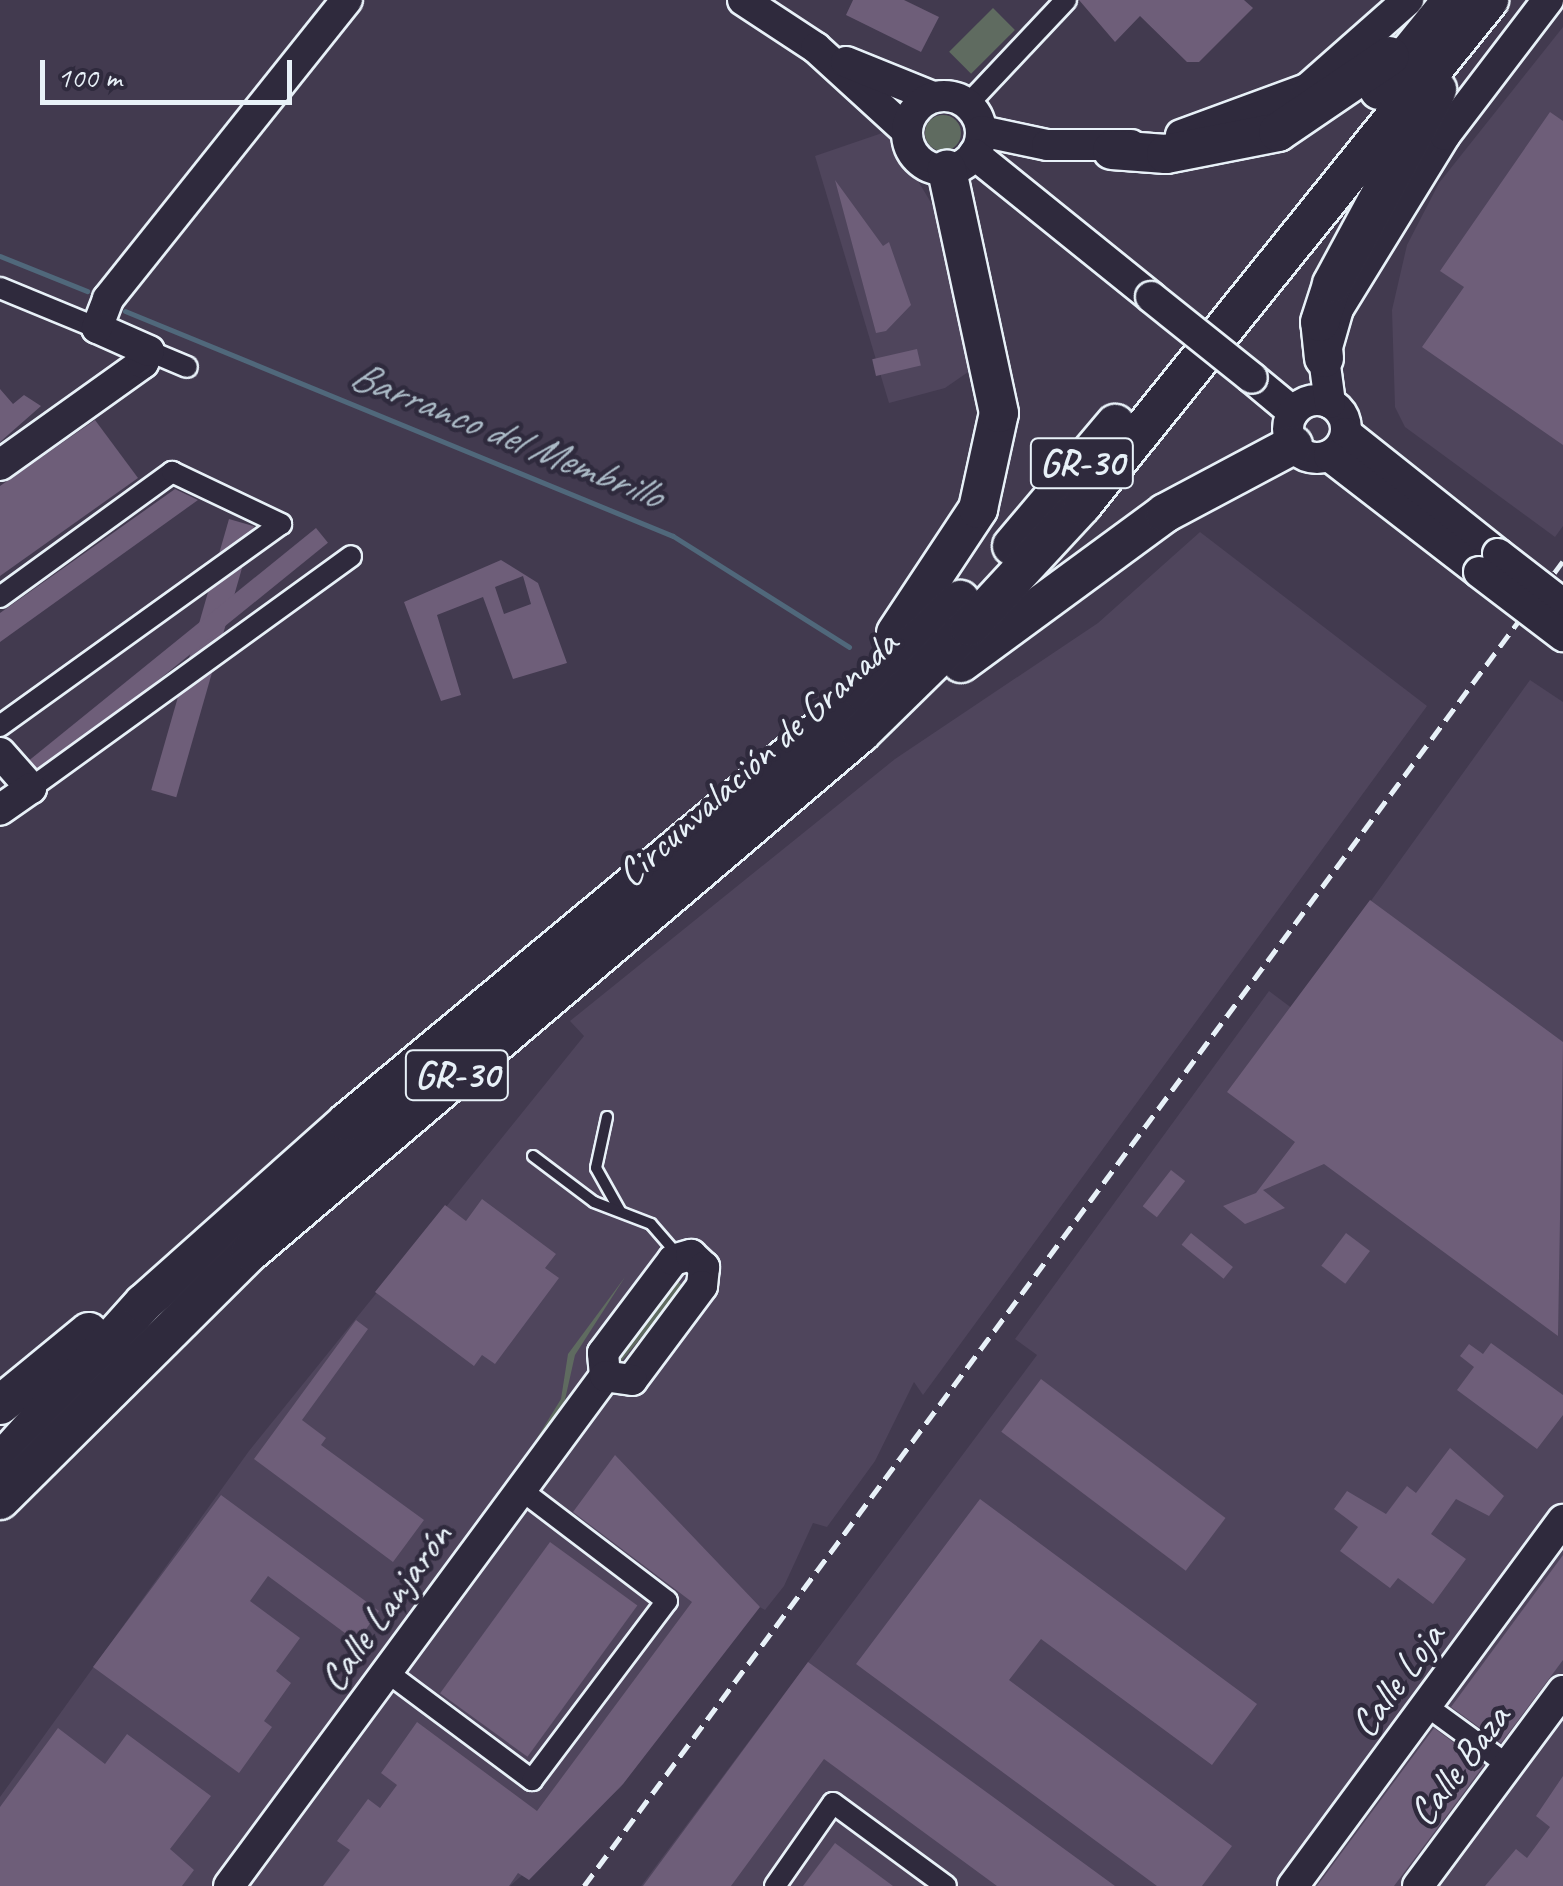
<!DOCTYPE html>
<html>
<head>
<meta charset="utf-8">
<style>
  body { margin:0 }
  #map { position:relative; width:1563px; height:1886px; overflow:hidden; background:#423a4f; font-family:Caveat,sans-serif }
  div>[style] { position:absolute }
  .built>* { inset:0; background:#4f455c }
  .green>* { inset:0; background:#5f6b60; transform-origin:0 0 }
  .round { border-radius:50% }
  .stream>* { height:5px; margin:-2.5px; padding:0 2.5px; transform-origin:2.5px; border-radius:2.5px; background:#50687b }
  .building>* { inset:0; background:#6e5e79; transform-origin:0 0 }
  .roads { filter:drop-shadow(2px 0 #e8f1f8) drop-shadow(-2px 0 #e8f1f8) drop-shadow(0 2px #e8f1f8) drop-shadow(0 -2px #e8f1f8) }
  .lane>* { height:10px; margin:-5px; padding:0 5px; transform-origin:5px; border-radius:5px; background:#2f2a3d }
  .street>* { height:20px; margin:-10px; padding:0 10px; transform-origin:10px; border-radius:10px; background:#2f2a3d }
  .secondary>* { height:30px; margin:-15px; padding:0 15px; transform-origin:15px; border-radius:15px; background:#2f2a3d }
  .secondary>.ring { margin:-15px; padding:0; box-sizing:content-box; background:none; border:30px solid #2f2a3d; border-radius:50% }
  .highway>* { height:38px; margin:-19px; padding:0 19px; transform-origin:19px; border-radius:19px; background:#2f2a3d }
  .rail>* { height:5px; margin-top:-2.5px; transform-origin:0; background:repeating-linear-gradient(90deg,#e8f1f8 0 15px,transparent 0 23px) }
  .bridges { filter:drop-shadow(2px 0 #e8f1f8) drop-shadow(-2px 0 #e8f1f8) drop-shadow(0 2px #e8f1f8) drop-shadow(0 -2px #e8f1f8) }
  .secondary-bridge>* { height:30px; margin:-15px; padding:0 15px; transform-origin:15px; border-radius:15px; background:#2f2a3d }
  span { translate:-50% -50%; white-space:nowrap; text-align:center; line-height:1.15; -webkit-text-stroke:9px #2f2a3d; paint-order:stroke }
  .shield-label span { padding:2px 8px; background:#2f2a3d; border:2px solid; border-radius:8px; -webkit-text-stroke-width:0 }
  .shield-label { font-size:38px; color:#e8f1f8; font-weight:700 }
  .street-label { font-size:40px; color:#e8f1f8 }
  .water-label { font-size:42px; color:#abbac6; font-style:italic }
  .scale { position:absolute; left:40px; top:60px; width:252px; height:45px; box-sizing:border-box; border:5px solid #e8f1f8; border-top:0; padding-left:12px; font-size:30px; line-height:35px; white-space:nowrap; color:#e8f1f8; -webkit-text-stroke:8px #2f2a3d; paint-order:stroke }
</style>
</head>
<body>
<div id="map">
  <div class="built">
    <i style="clip-path:polygon(1563px 27px,1563px 526px,1555px 537px,1405px 427px,1395px 407px,1392px 310px,1407px 245px,1439px 183px)"></i>
    <i style="clip-path:polygon(888px 131px,945px 226px,971px 370px,945px 388px,889px 403px,815px 156px)"></i>
    <i style="clip-path:polygon(1200px 532px,1427px 706px,923px 1395px,914px 1382px,875px 1461px,827px 1527px,813px 1523px,784px 1586px,765px 1610px,758px 1606px,620px 1788px,510px 1886px,0 1886px,0 1797px,249px 1451px,584px 1036px,570px 1021px,895px 759px,1098px 623px)"></i>
    <i style="clip-path:polygon(1530px 680px,1563px 702px,1563px 1886px,641px 1886px,1037px 1355px,1015px 1339px,1269px 991px,1293px 1009px)"></i>
  </div>
  <div class="green">
    <i style="left:993px;top:8px;width:31px;height:62px;rotate:45deg"></i>
    <i class="round" style="left:925px;top:115px;width:36px;height:36px"></i>
    <i style="clip-path:polygon(625px 1277px,575px 1355px,562px 1413px,534px 1443px,561px 1399px,568px 1354px)"></i>
    <i style="clip-path:polygon(677px 1281px,684px 1286px,619px 1364px,619px 1360px)"></i>
  </div>
  <div class="stream">
    <i style="left:0;top:256px;width:94px;rotate:21.9deg"></i>
    <i style="left:125px;top:311px;width:592px;rotate:22.32deg"></i>
    <i style="left:673px;top:536px;width:208px;rotate:32.2deg"></i>
  </div>
  <div class="building">
    <i style="clip-path:polygon(853px 0,904px 0,939px 17px,921px 52px,846px 15px)"></i>
    <i style="clip-path:polygon(1079px 0,1244px 0,1253px 8px,1199px 62px,1187px 62px,1140px 16px,1115px 42px)"></i>
    <i style="clip-path:polygon(1550px 112px,1563px 121px,1563px 445px,1422px 347px,1464px 287px,1440px 271px)"></i>
    <i style="clip-path:polygon(835px 180px,883px 246px,889px 242px,911px 305px,886px 331px,876px 333px)"></i>
    <i style="left:917px;top:349px;width:17px;height:46px;rotate:77deg"></i>
    <i style="clip-path:polygon(0 389px,13px 404px,24px 395px,41px 406px,0 442px)"></i>
    <i style="clip-path:polygon(95px 420px,138px 478px,0 576px,0 486px)"></i>
    <i style="clip-path:polygon(175px 489px,198px 500px,0 642px,0 613px)"></i>
    <i style="left:229px;top:519px;width:26px;height:282px;rotate:16deg"></i>
    <i style="left:316px;top:528px;width:19px;height:369px;rotate:51deg"></i>
    <i style="clip-path:polygon(evenodd,501px 560px,538px 583px,567px 663px,513px 679px,483px 597px,437px 615px,461px 695px,441px 701px,404px 602px,501px 560px,523px 576px,531px 604px,504px 614px,495px 587px,523px 576px)"></i>
    <i style="clip-path:polygon(1370px 900px,1563px 1042px,1558px 1336px,1324px 1164px,1263px 1190px,1285px 1208px,1245px 1224px,1223px 1206px,1256px 1193px,1295px 1142px,1227px 1092px)"></i>
    <i style="left:1171px;top:1170px;width:18px;height:46px;rotate:38deg"></i>
    <i style="clip-path:polygon(482px 1199px,556px 1254px,545px 1268px,559px 1278px,495px 1364px,482px 1355px,474px 1366px,375px 1292px,445px 1205px,466px 1221px)"></i>
    <i style="left:1191px;top:1233px;width:54px;height:15px;rotate:39deg"></i>
    <i style="left:1346px;top:1233px;width:30px;height:41px;rotate:37deg"></i>
    <i style="clip-path:polygon(356px 1320px,368px 1329px,302px 1420px,326px 1438px,321px 1445px,424px 1520px,393px 1562px,254px 1459px)"></i>
    <i style="clip-path:polygon(1491px 1343px,1563px 1395px,1563px 1415px,1537px 1449px,1457px 1390px,1474px 1367px,1460px 1356px,1469px 1344px,1483px 1354px)"></i>
    <i style="left:1041px;top:1379px;width:231px;height:66px;rotate:37deg"></i>
    <i style="clip-path:polygon(1450px 1448px,1504px 1496px,1489px 1516px,1456px 1499px,1431px 1534px,1466px 1559px,1433px 1604px,1398px 1578px,1390px 1588px,1340px 1551px,1358px 1527px,1334px 1509px,1347px 1491px,1386px 1514px,1407px 1486px,1416px 1493px)"></i>
    <i style="clip-path:polygon(615px 1455px,760px 1607px,623px 1784px,529px 1880px,518px 1873px,509px 1886px,323px 1886px,350px 1850px,337px 1841px,368px 1799px,380px 1808px,397px 1785px,381px 1773px,417px 1722px,537px 1811px,692px 1602px,573px 1512px)"></i>
    <i style="clip-path:polygon(221px 1495px,379px 1611px,357px 1642px,268px 1576px,250px 1601px,300px 1638px,276px 1671px,291px 1683px,264px 1721px,272px 1727px,239px 1773px,93px 1667px)"></i>
    <i style="clip-path:polygon(980px 1499px,1257px 1704px,1212px 1765px,1041px 1639px,1009px 1680px,1232px 1846px,1202px 1886px,1157px 1886px,856px 1664px)"></i>
    <i style="left:550px;top:1542px;width:108px;height:187px;rotate:36deg"></i>
    <i style="clip-path:polygon(1563px 1555px,1563px 1660px,1501px 1743px,1451px 1707px)"></i>
    <i style="clip-path:polygon(808px 1662px,1000px 1802px,1115px 1886px,997px 1886px,824px 1759px,731px 1886px,643px 1886px)"></i>
    <i style="clip-path:polygon(58px 1728px,105px 1764px,127px 1734px,211px 1796px,170px 1849px,194px 1870px,182px 1886px,0 1886px,0 1807px)"></i>
    <i style="clip-path:polygon(1434px 1728px,1484px 1765px,1462px 1795px,1394px 1886px,1317px 1886px)"></i>
    <i style="clip-path:polygon(1563px 1776px,1563px 1886px,1485px 1886px,1516px 1849px,1527px 1858px,1550px 1827px,1536px 1816px)"></i>
    <i style="clip-path:polygon(835px 1843px,893px 1886px,803px 1886px)"></i>
  </div>
  <div class="roads">
    <div class="lane">
      <i style="left:607px;top:1117px;width:52px;rotate:102.2deg"></i>
      <i style="left:596px;top:1168px;width:49px;rotate:60.8deg"></i>
      <i style="left:533px;top:1156px;width:76px;rotate:37deg"></i>
      <i style="left:594px;top:1202px;width:61px;rotate:21.1deg"></i>
      <i style="left:651px;top:1224px;width:40px;rotate:49deg"></i>
    </div>
    <div class="street">
      <i style="left:968px;top:104px;width:143px;rotate:-46.7deg"></i>
      <i style="left:0;top:288px;width:105px;rotate:22.4deg"></i>
      <i style="left:149px;top:351px;width:41px;rotate:22.8deg"></i>
      <i style="left:0;top:597px;width:213px;rotate:-36deg"></i>
      <i style="left:172px;top:472px;width:121px;rotate:25.5deg"></i>
      <i style="left:281px;top:524px;width:346px;rotate:144.3deg"></i>
      <i style="left:31px;top:788px;width:395px;rotate:-35.9deg"></i>
      <i style="left:387px;top:1672px;width:181px;rotate:36.7deg"></i>
      <i style="left:532px;top:1780px;width:224px;rotate:-53deg"></i>
      <i style="left:667px;top:1601px;width:170px;rotate:-142.7deg"></i>
      <i style="left:1428px;top:1707px;width:100px;rotate:36.1deg"></i>
      <i style="left:775px;top:1886px;width:101px;rotate:-55.1deg"></i>
      <i style="left:833px;top:1803px;width:140px;rotate:36.3deg"></i>
    </div>
    <div class="secondary">
      <i style="left:743px;top:0;width:87px;rotate:33.3deg"></i>
      <i style="left:816px;top:48px;width:123px;rotate:42.4deg"></i>
      <i style="left:846px;top:62px;width:94px;rotate:21.9deg"></i>
      <i class="ring" style="left:907px;top:96px;width:44px;height:44px"></i>
      <i style="left:981px;top:131px;width:67px;rotate:12deg"></i>
      <i style="left:1047px;top:145px;width:84px"></i>
      <i style="left:1181px;top:135px;width:134px;rotate:-20.1deg"></i>
      <i style="left:1307px;top:89px;width:135px;rotate:-41.4deg"></i>
      <i style="left:974px;top:154px;width:228px;rotate:38.9deg"></i>
      <i style="left:1252px;top:378px;width:53px;rotate:39.7deg"></i>
      <i class="ring" style="left:1288px;top:400px;width:28px;height:28px"></i>
      <i style="left:1330px;top:403px;width:45px;rotate:-97.6deg"></i>
      <i style="left:1324px;top:358px;width:51px;rotate:-74.1deg"></i>
      <i style="left:1338px;top:309px;width:204px;rotate:-58.4deg"></i>
      <i style="left:1445px;top:135px;width:170px;rotate:-52.7deg"></i>
      <i style="left:1346px;top:433px;width:194px;rotate:38.5deg"></i>
      <i style="left:1329px;top:456px;width:190px;rotate:37.7deg"></i>
      <i style="left:0;top:465px;width:176px;rotate:-35.5deg"></i>
      <i style="left:143px;top:363px;width:13px;rotate:-63deg"></i>
      <i style="left:149px;top:351px;width:57px;rotate:-156.1deg"></i>
      <i style="left:97px;top:328px;width:31px;rotate:-69deg"></i>
      <i style="left:108px;top:299px;width:383px;rotate:-51.4deg"></i>
      <i style="left:0;top:753px;width:47px;rotate:48.5deg"></i>
      <i style="left:31px;top:788px;width:38px;rotate:145deg"></i>
      <i style="left:229px;top:1886px;width:634px;rotate:-53.6deg"></i>
      <i style="left:605px;top:1376px;width:23px;rotate:-95deg"></i>
      <i style="left:603px;top:1353px;width:116px;rotate:-53deg"></i>
      <i style="left:673px;top:1260px;width:19px;rotate:-16deg"></i>
      <i style="left:691px;top:1255px;width:18px;rotate:43deg"></i>
      <i style="left:704px;top:1267px;width:19px;rotate:96deg"></i>
      <i style="left:702px;top:1286px;width:117px;rotate:126.7deg"></i>
      <i style="left:632px;top:1380px;width:27px;rotate:-172deg"></i>
      <i style="left:1293px;top:1886px;width:455px;rotate:-53.6deg"></i>
      <i style="left:1418px;top:1886px;width:243px;rotate:-53.4deg"></i>
    </div>
    <div class="highway">
      <i style="left:1379px;top:90px;width:116px;rotate:-51deg"></i>
      <i style="left:1112px;top:150px;width:54px;rotate:4.2deg"></i>
      <i style="left:1166px;top:154px;width:114px;rotate:-11.1deg"></i>
      <i style="left:1278px;top:132px;width:135px;rotate:-34.2deg"></i>
      <i style="left:1324px;top:358px;width:36px;rotate:-96deg"></i>
      <i style="left:1320px;top:322px;width:40px;rotate:-72deg"></i>
      <i style="left:1332px;top:284px;width:221px;rotate:-61.6deg"></i>
      <i style="left:1012px;top:546px;width:160px;rotate:-49.8deg"></i>
      <i style="left:896px;top:633px;width:149px;rotate:-56.5deg"></i>
      <i style="left:978px;top:509px;width:98px;rotate:-77.7deg"></i>
      <i style="left:999px;top:413px;width:249px;rotate:-102.1deg"></i>
      <i style="left:961px;top:663px;width:253px;rotate:-36.3deg"></i>
      <i style="left:1165px;top:513px;width:145px;rotate:-28deg"></i>
      <i style="left:0;top:1405px;width:115px;rotate:-39.4deg"></i>
      <i style="left:2px;top:1461px;width:212px;rotate:-48.1deg"></i>
      <i style="left:144px;top:1303px;width:272px;rotate:-41.7deg"></i>
      <i style="left:347px;top:1122px;width:672px;rotate:-39.69deg"></i>
      <i style="left:864px;top:693px;width:134px;rotate:-44.1deg"></i>
      <i style="left:0;top:1500px;width:352px;rotate:-44.8deg"></i>
      <i style="left:250px;top:1252px;width:802px;rotate:-40.35deg"></i>
      <i style="left:861px;top:733px;width:151px;rotate:-44.5deg"></i>
      <i style="left:969px;top:627px;width:166px;rotate:-47.2deg"></i>
      <i style="left:1082px;top:505px;width:649px;rotate:-51.13deg"></i>
    </div>
  </div>
  <div class="rail">
    <i style="left:584px;top:1886px;width:1647px;rotate:-53.54deg"></i>
  </div>
  <div class="bridges">
    <div class="secondary-bridge">
      <i style="left:1151px;top:297px;width:129px;rotate:38.7deg"></i>
      <i style="left:1498px;top:554px;width:82px;rotate:37.6deg"></i>
      <i style="left:1479px;top:572px;width:106px;rotate:37.3deg"></i>
    </div>
  </div>
  <div class="shield-label">
    <span style="left:1082px;top:463px">GR-30</span>
    <span style="left:457px;top:1075px">GR-30</span>
  </div>
  <div class="street-label">
    <span style="left:757px;top:758px;rotate:-42deg">Circunvalación de Granada</span>
    <span style="left:385px;top:1607px;rotate:-54deg">Calle Lanjarón</span>
    <span style="left:1397px;top:1680px;rotate:-54deg">Calle Loja</span>
    <span style="left:1459px;top:1765px;rotate:-53deg">Calle Baza</span>
  </div>
  <div class="water-label">
    <span style="left:506px;top:435px;rotate:22deg">Barranco del Membrillo</span>
  </div>
  <div class="scale">100 m</div>
</div>
</body>
</html>
